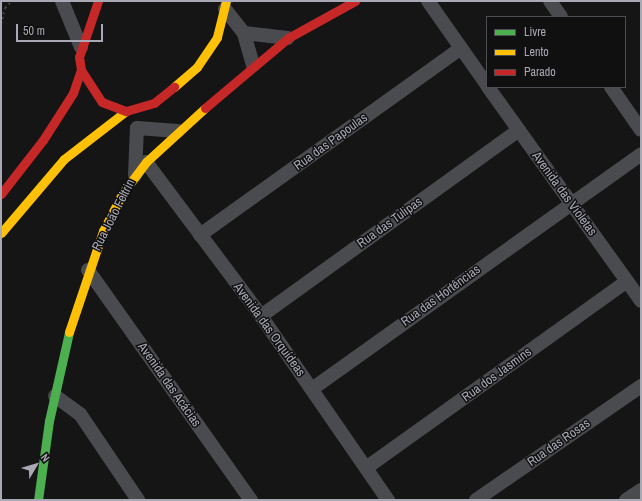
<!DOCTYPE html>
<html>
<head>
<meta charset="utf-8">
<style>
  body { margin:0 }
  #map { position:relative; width:642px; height:501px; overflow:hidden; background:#151516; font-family:"Archivo Narrow",sans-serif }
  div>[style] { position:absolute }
  .path>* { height:2px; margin-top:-1px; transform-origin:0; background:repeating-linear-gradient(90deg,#4b4b4f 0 2px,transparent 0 5px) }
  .street>* { height:14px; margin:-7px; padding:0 7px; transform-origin:7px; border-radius:7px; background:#4a4b4e }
  .fast>* { height:9px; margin:-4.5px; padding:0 4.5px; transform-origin:4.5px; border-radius:4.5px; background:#4caf50 }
  .slow>* { height:9px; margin:-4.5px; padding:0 4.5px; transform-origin:4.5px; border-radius:4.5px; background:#ffc107 }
  .jam>* { height:9px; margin:-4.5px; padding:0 4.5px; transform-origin:4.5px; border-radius:4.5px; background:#c62828 }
  span { translate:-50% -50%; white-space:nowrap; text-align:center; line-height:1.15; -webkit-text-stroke:3px #101011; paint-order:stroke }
  .street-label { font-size:13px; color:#a8a9b5 }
  .frame { position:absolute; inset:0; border:2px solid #a8a9b5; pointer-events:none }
  .legend { position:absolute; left:486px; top:16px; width:140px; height:72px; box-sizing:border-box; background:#101011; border:1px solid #4d4d53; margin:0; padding:5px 7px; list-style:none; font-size:12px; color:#a8a9b5 }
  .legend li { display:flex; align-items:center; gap:8px; height:20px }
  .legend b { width:20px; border:1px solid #4d4d53 }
  .north { position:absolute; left:16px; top:445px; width:40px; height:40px; -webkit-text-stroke:3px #101011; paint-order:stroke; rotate:52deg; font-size:11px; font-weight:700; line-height:16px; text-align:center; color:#a8a9b5 }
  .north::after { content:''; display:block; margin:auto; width:14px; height:18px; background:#a8a9b5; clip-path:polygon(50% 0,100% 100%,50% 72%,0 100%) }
  .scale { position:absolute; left:16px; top:24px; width:87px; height:18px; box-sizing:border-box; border:2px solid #a8a9b5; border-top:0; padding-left:5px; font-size:12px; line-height:14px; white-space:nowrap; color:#a8a9b5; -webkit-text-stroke:3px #101011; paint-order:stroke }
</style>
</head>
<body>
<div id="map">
  <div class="path">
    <i style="left:1px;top:24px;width:16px;rotate:-76deg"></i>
    <i style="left:5px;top:8px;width:10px;rotate:-45deg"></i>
  </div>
  <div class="street">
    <i style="left:62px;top:1px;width:50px;rotate:67.6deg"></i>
    <i style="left:428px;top:1px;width:103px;rotate:54.9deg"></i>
    <i style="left:550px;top:1px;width:19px;rotate:55deg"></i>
    <i style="left:225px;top:9px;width:31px;rotate:52deg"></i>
    <i style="left:253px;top:65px;width:33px;rotate:-106deg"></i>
    <i style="left:244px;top:33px;width:44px;rotate:6.5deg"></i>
    <i style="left:488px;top:87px;width:263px;rotate:54.4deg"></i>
    <i style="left:611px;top:87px;width:52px;rotate:55.1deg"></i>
    <i style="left:146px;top:162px;width:192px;rotate:53.2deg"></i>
    <i style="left:261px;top:316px;width:224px;rotate:55.4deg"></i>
    <i style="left:135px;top:175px;width:47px;rotate:-87.6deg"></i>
    <i style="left:137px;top:128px;width:41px;rotate:4.2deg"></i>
    <i style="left:200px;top:235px;width:321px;rotate:-35.6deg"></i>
    <i style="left:88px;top:270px;width:282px;rotate:54.7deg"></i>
    <i style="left:261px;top:316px;width:318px;rotate:-35.8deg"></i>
    <i style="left:312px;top:389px;width:404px;rotate:-35.5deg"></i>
    <i style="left:55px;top:396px;width:31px;rotate:36deg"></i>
    <i style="left:80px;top:414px;width:104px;rotate:56deg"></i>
    <i style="left:366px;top:468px;width:321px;rotate:-35.6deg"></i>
    <i style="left:476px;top:500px;width:201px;rotate:-34.6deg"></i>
    <i style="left:626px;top:500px;width:18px;rotate:-34deg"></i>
  </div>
  <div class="fast">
    <i style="left:38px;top:500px;width:80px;rotate:-82.1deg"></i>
    <i style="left:49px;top:421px;width:91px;rotate:-77.3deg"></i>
  </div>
  <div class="slow">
    <i style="left:174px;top:87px;width:30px;rotate:-41deg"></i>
    <i style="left:197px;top:67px;width:36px;rotate:-56deg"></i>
    <i style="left:217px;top:37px;width:37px;rotate:-76deg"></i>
    <i style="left:1px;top:233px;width:97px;rotate:-49.6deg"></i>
    <i style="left:64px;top:159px;width:78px;rotate:-37.7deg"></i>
    <i style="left:69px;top:332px;width:107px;rotate:-71.4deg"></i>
    <i style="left:103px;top:231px;width:42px;rotate:-62.8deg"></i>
    <i style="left:122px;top:194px;width:40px;rotate:-53deg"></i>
    <i style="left:146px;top:162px;width:80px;rotate:-42.5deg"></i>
  </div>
  <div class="jam">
    <i style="left:98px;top:1px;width:59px;rotate:108.7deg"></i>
    <i style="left:79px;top:57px;width:13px;rotate:81deg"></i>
    <i style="left:81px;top:70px;width:38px;rotate:57deg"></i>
    <i style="left:102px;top:102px;width:26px;rotate:21deg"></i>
    <i style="left:126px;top:111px;width:29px;rotate:-16deg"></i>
    <i style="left:154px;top:103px;width:26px;rotate:-39deg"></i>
    <i style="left:205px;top:108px;width:109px;rotate:-40.1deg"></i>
    <i style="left:288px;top:38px;width:77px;rotate:-28.9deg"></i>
    <i style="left:1px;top:194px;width:68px;rotate:-52.1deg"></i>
    <i style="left:43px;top:140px;width:56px;rotate:-57.4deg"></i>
    <i style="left:73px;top:93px;width:24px;rotate:-71deg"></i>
  </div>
  <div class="street-label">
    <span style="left:331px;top:142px;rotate:-36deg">Rua das Papoulas</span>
    <span style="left:564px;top:194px;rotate:54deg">Avenida das Violetas</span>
    <span style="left:114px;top:215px;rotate:-63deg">Rua João Feltrin</span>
    <span style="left:390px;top:223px;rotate:-36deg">Rua das Tulipas</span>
    <span style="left:441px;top:296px;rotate:-36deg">Rua das Hortências</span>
    <span style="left:269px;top:330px;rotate:54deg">Avenida das Orquídeas</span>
    <span style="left:497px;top:375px;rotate:-36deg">Rua dos Jasmins</span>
    <span style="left:169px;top:385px;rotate:55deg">Avenida das Acácias</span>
    <span style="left:559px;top:443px;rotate:-35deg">Rua das Rosas</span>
  </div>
  <div class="frame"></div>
  <ul class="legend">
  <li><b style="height:5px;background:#4caf50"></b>Livre</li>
  <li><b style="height:5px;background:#ffc107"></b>Lento</li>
  <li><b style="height:5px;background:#c62828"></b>Parado</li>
  </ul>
  <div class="north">N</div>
  <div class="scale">50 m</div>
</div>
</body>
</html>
